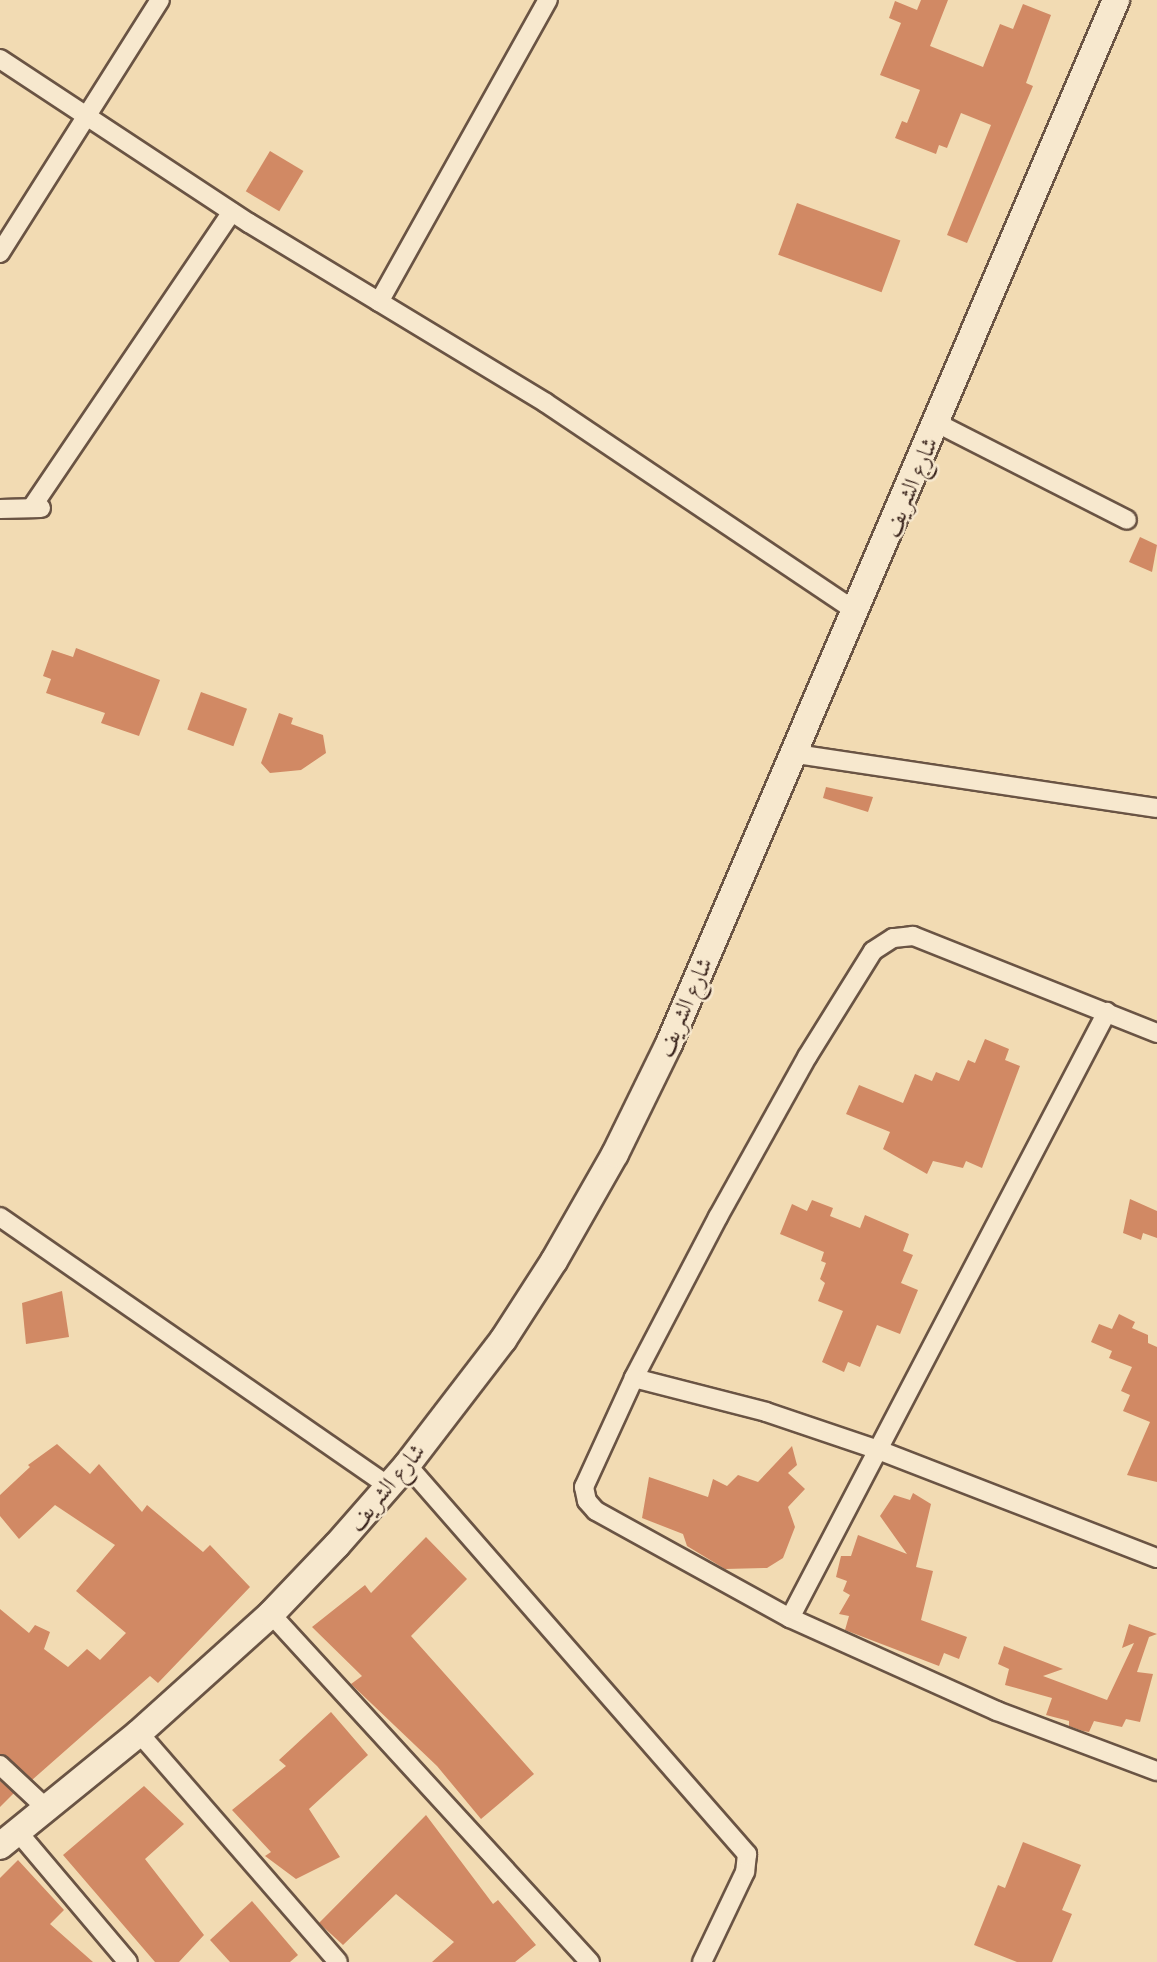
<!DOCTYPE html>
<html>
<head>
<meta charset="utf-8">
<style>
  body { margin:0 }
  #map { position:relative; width:1157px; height:1962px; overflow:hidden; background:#f2dbb3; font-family:"Gentium Book Plus",Amiri,serif }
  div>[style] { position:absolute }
  .building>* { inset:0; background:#d18964; transform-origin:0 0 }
  .roads { filter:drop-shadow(2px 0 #6a5444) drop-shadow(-2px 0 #6a5444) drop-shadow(0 2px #6a5444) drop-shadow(0 -2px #6a5444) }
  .street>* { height:18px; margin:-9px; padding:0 9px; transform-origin:9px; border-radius:9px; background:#f7e8ce }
  .secondary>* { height:26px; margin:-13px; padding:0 13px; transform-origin:13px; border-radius:13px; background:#f7e8ce }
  span { translate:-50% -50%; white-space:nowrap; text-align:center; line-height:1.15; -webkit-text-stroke:5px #f7e8ce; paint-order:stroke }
  .street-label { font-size:23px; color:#3d271f }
</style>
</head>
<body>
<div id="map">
  <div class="building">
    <i style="clip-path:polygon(921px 0,948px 0,930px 46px,983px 67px,1000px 24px,1013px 29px,1023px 4px,1051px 15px,1026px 83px,1033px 86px,967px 243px,947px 235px,991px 125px,961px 113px,947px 148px,939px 145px,936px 154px,895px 138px,902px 121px,907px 123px,920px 90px,880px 75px,901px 23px,889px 18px,895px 1px,917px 10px)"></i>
    <i style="left:270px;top:151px;width:39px;height:47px;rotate:31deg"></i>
    <i style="left:797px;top:203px;width:110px;height:55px;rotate:20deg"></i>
    <i style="clip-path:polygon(1140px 537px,1157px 545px,1152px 572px,1129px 562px)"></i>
    <i style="clip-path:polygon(76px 648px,160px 680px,139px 736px,101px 723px,105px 713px,46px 693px,51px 679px,43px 676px,52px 650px,73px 657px)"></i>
    <i style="left:201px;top:692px;width:49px;height:40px;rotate:20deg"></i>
    <i style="clip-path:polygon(279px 713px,293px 718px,291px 724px,323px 735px,326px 753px,301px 770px,270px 773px,261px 763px)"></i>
    <i style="clip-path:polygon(826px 787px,873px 797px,868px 812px,823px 798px)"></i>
    <i style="clip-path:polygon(985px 1039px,1009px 1049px,1005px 1060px,1020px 1066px,982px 1168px,966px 1161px,963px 1168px,933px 1161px,927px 1174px,883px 1149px,890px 1132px,846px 1114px,859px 1085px,903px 1103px,915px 1074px,932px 1081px,936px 1072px,959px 1081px,968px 1060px,975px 1063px)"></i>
    <i style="clip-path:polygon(1130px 1199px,1157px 1211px,1157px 1238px,1143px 1233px,1141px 1240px,1123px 1233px)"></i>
    <i style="clip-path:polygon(812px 1200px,833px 1208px,830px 1216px,860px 1228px,865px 1215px,909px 1234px,903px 1251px,913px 1255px,901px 1283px,918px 1290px,900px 1334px,877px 1325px,860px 1367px,848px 1362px,844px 1372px,822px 1362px,843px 1311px,818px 1301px,825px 1283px,820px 1279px,826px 1263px,821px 1261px,824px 1252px,780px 1234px,792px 1204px,807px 1211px)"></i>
    <i style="clip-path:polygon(62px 1291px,69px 1337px,26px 1344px,22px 1303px)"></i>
    <i style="clip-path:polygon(1119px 1314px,1135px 1322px,1132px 1328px,1148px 1335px,1148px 1343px,1157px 1347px,1157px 1482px,1127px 1475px,1150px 1422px,1123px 1411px,1130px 1395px,1121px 1391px,1132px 1367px,1109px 1358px,1112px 1351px,1091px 1342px,1099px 1324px,1112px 1329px)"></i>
    <i style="clip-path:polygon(57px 1444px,90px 1474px,99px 1464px,142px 1512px,147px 1505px,203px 1552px,210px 1545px,250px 1587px,158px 1683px,150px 1676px,32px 1780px,0 1754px,0 1609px,29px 1633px,35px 1625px,50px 1632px,44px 1649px,68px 1667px,87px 1649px,100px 1660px,126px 1633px,76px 1591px,115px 1545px,55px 1505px,19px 1539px,0 1516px,0 1495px,30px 1467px,28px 1465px)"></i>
    <i style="clip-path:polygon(792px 1446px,797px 1465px,788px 1473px,805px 1489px,788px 1507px,795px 1527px,783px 1558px,767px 1568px,725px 1569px,687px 1546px,683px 1534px,642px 1518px,649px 1477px,708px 1497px,713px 1479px,727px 1486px,738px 1475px,758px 1482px)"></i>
    <i style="clip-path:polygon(913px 1493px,931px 1504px,916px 1567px,933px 1571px,921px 1620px,967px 1637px,959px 1659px,944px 1653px,939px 1666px,845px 1630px,849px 1616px,839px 1614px,850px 1595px,843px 1591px,847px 1581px,836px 1577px,841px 1556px,851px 1556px,858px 1535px,907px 1554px,880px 1516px,894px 1495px,910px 1500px)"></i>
    <i style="clip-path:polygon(426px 1537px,467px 1579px,411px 1636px,534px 1774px,481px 1819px,437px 1766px,351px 1684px,362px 1676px,312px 1627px,365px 1585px,371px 1593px)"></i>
    <i style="clip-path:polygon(1129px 1624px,1157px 1634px,1149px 1637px,1137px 1672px,1153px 1674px,1140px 1722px,1126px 1719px,1122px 1727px,1094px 1721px,1089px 1732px,1083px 1731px,1069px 1726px,1069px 1721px,1046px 1715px,1052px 1698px,1005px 1685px,1009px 1669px,998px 1664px,1004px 1646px,1063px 1669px,1043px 1676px,1107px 1700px,1134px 1643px,1122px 1648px)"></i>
    <i style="clip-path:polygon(331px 1712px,368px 1755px,309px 1809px,340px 1857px,296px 1879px,265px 1856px,271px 1852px,232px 1810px,286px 1766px,279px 1760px)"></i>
    <i style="clip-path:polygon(0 1781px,14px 1793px,0 1807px)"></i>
    <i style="clip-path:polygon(144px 1786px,184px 1824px,145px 1859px,204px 1935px,179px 1962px,155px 1962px,63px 1855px)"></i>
    <i style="clip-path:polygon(426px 1815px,493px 1904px,498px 1900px,536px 1945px,515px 1962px,432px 1962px,454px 1942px,396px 1894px,343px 1945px,319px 1923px)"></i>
    <i style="clip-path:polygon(1023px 1842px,1081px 1865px,1062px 1910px,1072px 1914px,1052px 1962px,1017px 1962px,974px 1945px,998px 1885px,1005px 1888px)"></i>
    <i style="clip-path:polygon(18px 1860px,64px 1910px,50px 1924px,93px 1962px,0 1962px,0 1878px)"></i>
    <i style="clip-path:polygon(252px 1901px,298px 1955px,290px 1962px,230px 1962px,210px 1940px)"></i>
  </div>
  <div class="roads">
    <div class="street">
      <i style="left:0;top:59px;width:298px;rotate:33.4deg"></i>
      <i style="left:249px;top:223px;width:347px;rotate:31.2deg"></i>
      <i style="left:546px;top:403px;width:375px;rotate:33.9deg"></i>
      <i style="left:0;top:253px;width:299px;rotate:-57.7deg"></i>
      <i style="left:379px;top:302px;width:346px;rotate:-60.8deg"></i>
      <i style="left:937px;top:423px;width:213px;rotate:27deg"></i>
      <i style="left:32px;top:507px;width:356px;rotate:-55.9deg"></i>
      <i style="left:0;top:509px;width:41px;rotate:-1.4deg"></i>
      <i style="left:796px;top:754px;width:365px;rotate:8.5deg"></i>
      <i style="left:1157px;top:1033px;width:263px;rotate:-158.3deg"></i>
      <i style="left:913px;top:936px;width:20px;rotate:174deg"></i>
      <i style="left:893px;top:938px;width:24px;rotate:147deg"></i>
      <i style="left:873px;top:951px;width:125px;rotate:121.9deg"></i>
      <i style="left:807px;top:1057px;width:183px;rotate:119.1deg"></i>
      <i style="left:718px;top:1217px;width:182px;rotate:117.6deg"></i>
      <i style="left:634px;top:1378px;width:120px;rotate:114.6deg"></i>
      <i style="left:584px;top:1487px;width:14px;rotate:78deg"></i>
      <i style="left:587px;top:1501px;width:13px;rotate:48deg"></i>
      <i style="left:596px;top:1511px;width:222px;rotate:28.9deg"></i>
      <i style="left:790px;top:1618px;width:227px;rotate:24.2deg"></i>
      <i style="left:997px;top:1711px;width:171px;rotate:20.6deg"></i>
      <i style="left:0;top:1217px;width:472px;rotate:34.7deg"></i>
      <i style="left:634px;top:1378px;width:136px;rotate:14.4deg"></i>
      <i style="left:766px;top:1412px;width:121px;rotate:18.7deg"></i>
      <i style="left:881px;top:1451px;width:296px;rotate:21.2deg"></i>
      <i style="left:407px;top:1465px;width:517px;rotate:48.85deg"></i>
      <i style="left:747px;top:1854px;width:18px;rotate:96deg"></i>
      <i style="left:745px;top:1872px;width:100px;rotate:115.5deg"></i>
      <i style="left:271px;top:1614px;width:472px;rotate:47.5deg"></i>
      <i style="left:790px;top:1618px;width:684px;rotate:-62.39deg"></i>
      <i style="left:139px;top:1733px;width:303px;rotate:49deg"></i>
      <i style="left:0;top:1765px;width:63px;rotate:43.1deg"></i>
      <i style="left:18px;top:1832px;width:170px;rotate:49.8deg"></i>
    </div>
    <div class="secondary">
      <i style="left:0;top:1846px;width:179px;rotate:-39.1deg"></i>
      <i style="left:139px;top:1733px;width:178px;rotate:-42deg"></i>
      <i style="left:271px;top:1614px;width:95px;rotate:-46.3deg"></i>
      <i style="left:337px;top:1545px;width:106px;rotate:-48.8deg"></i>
      <i style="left:407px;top:1465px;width:158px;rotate:-52.5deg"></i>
      <i style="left:503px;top:1340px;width:94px;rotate:-57.2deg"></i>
      <i style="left:554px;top:1261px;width:123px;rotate:-60.3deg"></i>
      <i style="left:615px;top:1154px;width:123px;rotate:-63.9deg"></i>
      <i style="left:669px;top:1044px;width:1136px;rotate:-66.82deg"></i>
    </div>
  </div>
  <div class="street-label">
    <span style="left:910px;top:487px;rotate:-67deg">شارع الشريف</span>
    <span style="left:684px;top:1007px;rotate:-66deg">شارع الشريف</span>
    <span style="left:386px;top:1487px;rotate:-50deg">شارع الشريف</span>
  </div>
</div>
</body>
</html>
